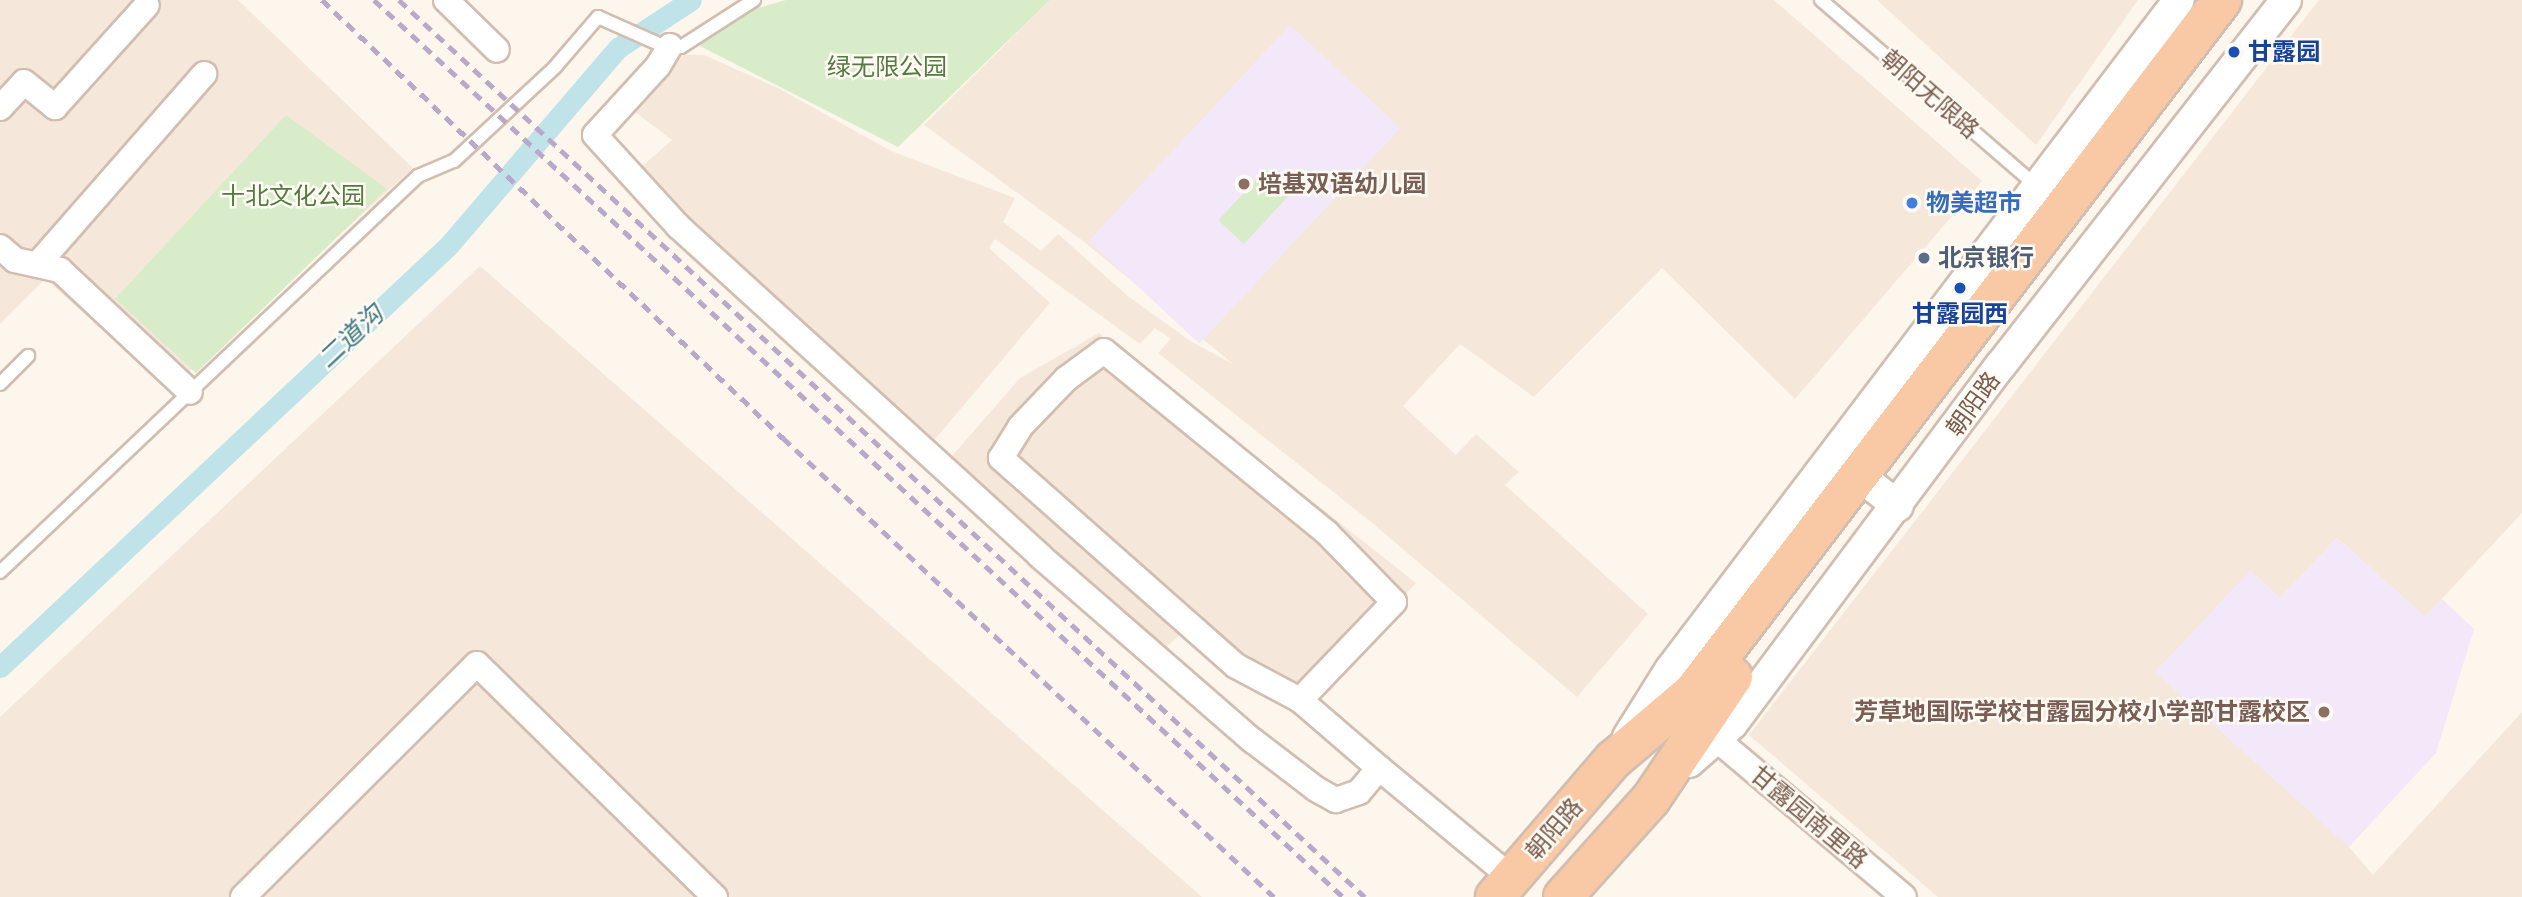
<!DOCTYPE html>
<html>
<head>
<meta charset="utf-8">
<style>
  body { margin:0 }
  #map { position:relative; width:2522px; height:897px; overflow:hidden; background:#fdf6ec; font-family:Poppins,"Noto Sans SC",sans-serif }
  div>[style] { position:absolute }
  .residential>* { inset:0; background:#f5e8da }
  .education>* { inset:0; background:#f3e8fa; transform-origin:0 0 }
  .green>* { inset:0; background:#d8ecc9; transform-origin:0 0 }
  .canal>* { height:21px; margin:-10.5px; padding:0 10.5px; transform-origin:10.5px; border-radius:10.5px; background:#bfe3e8 }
  .roads { filter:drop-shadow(2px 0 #d1beb0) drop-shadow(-2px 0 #d1beb0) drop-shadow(0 2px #d1beb0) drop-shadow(0 -2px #d1beb0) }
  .service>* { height:12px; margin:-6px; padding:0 6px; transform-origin:6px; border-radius:6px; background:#fff }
  .minor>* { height:24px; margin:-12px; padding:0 12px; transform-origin:12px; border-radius:12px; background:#fff }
  .tertiary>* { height:30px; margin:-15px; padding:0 15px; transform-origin:15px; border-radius:15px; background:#fff }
  .trunk>* { height:38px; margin:-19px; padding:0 19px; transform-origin:19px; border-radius:19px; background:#f9c8a4 }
  .rail>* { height:5px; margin-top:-2.5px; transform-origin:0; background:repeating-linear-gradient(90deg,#b9a8c9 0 10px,transparent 0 17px) }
  .dots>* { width:19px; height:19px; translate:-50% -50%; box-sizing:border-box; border:4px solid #fffaf3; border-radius:50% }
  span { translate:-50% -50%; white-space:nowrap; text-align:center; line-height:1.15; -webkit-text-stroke:5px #fffaf3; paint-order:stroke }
  .transit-label { font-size:24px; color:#164399; font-weight:700 }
  .left { translate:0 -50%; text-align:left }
  .park-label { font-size:24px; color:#537a41 }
  .street-label { font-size:24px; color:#7a5c4d }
  .education-label { font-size:24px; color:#785e54; font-weight:700 }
  .right { translate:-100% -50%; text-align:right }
  .shop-label { font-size:24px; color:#366cbe; font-weight:700 }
  .service-label { font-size:24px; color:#4e5e75; font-weight:700 }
  .water-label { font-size:26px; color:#437c86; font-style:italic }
</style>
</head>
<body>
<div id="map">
  <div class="residential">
    <i style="clip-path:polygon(0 0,238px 0,413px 168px,170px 389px,45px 279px,0 324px)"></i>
    <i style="clip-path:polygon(1050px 0,1774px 0,1982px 181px,1795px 399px,1662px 268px,1534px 397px,1460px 344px,1403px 406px,1456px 455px,1476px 434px,1519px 472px,1505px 485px,1648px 614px,1577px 697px,1371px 522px,1158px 353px,1171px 339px,1155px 328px,1140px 344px,995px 239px,989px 248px,1050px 303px,931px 444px,713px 249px,639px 169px,672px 140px,631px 109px,683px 55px,704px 55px,780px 89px,891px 151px,1015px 198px,1003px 222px,1041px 251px,1058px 234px,1129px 297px,1192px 342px,1233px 364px,1083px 241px,924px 125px)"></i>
    <i style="clip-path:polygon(1877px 0,2138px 0,2036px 145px)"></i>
    <i style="clip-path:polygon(2319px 0,2522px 0,2522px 513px,2425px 617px,2337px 538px,2280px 598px,2250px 571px,2349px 847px,2373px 875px,2522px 712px,2522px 897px,1938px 897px,1749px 735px)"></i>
    <i style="clip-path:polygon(480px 266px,1202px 897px,0 897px,0 717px)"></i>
    <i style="clip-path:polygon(1099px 333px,1416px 583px,1312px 699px,1223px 660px,1180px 635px,1164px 649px,952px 456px,1020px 378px)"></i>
  </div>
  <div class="education">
    <i style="left:1290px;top:25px;width:151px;height:295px;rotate:43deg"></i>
    <i style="clip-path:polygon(2337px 538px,2425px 616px,2442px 599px,2474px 629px,2436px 753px,2349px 847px,2155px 672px,2250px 571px,2280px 598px)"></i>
  </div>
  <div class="green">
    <i style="clip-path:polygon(786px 0,1050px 0,898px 147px,698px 45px,751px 10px)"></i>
    <i style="clip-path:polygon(286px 115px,387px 189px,196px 373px,115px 299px)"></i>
    <i style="left:1266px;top:169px;width:35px;height:70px;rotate:43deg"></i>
  </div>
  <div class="canal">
    <i style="left:0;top:667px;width:616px;rotate:-43.22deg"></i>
    <i style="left:449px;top:245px;width:260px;rotate:-49.4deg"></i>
    <i style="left:618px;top:48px;width:87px;rotate:-33.3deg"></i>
  </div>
  <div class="roads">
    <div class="service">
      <i style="left:1821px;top:0;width:286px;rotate:40.8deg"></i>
      <i style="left:0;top:384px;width:40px;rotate:-45deg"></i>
      <i style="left:0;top:572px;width:576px;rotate:-43.45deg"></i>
      <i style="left:418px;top:176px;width:39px;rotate:-23deg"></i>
      <i style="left:454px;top:161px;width:138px;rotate:-42.9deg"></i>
      <i style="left:555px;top:67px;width:66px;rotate:-49.3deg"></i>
      <i style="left:598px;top:17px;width:69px;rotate:24deg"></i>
      <i style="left:661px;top:45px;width:20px;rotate:6deg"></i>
      <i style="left:681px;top:47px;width:87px;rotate:-32.8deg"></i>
    </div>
    <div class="minor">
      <i style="left:446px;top:0;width:71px;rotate:44.4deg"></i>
      <i style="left:670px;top:46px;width:23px;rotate:121deg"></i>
      <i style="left:658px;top:66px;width:93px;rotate:132.4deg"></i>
      <i style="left:595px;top:135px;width:125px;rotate:47.6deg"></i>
      <i style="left:679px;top:227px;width:488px;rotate:42.3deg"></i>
      <i style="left:1040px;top:556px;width:281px;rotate:41deg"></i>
      <i style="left:1252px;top:740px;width:81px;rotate:37.4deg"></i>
      <i style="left:1316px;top:789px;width:23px;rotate:29deg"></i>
      <i style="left:1336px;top:800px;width:24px;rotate:-19deg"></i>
      <i style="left:1359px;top:792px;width:31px;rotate:-50deg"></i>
      <i style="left:1379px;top:768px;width:173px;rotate:39.6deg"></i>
      <i style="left:0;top:108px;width:35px;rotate:-47deg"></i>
      <i style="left:24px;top:82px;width:40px;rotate:39deg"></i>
      <i style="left:55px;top:107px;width:137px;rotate:-48deg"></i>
      <i style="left:0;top:247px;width:20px;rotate:41deg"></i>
      <i style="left:15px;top:260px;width:46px;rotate:12.5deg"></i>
      <i style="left:60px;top:270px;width:178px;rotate:43.2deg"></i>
      <i style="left:37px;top:265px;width:254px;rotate:-48.8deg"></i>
      <i style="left:1300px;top:700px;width:72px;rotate:-152deg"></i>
      <i style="left:1236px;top:666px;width:314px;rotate:-138.5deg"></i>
      <i style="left:1001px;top:458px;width:36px;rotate:-58deg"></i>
      <i style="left:1020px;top:427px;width:66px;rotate:-46.2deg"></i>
      <i style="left:1066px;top:379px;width:47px;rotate:-36.4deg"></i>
      <i style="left:1104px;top:351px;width:288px;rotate:39.2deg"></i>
      <i style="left:1327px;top:533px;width:96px;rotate:45.8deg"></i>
      <i style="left:1394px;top:602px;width:136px;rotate:133.8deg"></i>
      <i style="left:1300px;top:700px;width:104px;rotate:40.7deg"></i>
      <i style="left:1714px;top:737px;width:248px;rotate:40.1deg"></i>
      <i style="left:243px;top:897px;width:330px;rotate:-44.9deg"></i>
      <i style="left:477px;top:664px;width:333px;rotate:44.4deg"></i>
    </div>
    <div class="tertiary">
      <i style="left:1842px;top:462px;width:71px;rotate:38.2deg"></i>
      <i style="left:1628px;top:737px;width:79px;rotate:-57.9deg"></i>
      <i style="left:1670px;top:670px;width:841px;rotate:-52.78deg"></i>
      <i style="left:1689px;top:762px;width:57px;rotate:-41.5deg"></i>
      <i style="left:1732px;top:724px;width:449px;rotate:-53.2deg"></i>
      <i style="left:2001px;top:365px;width:463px;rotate:-52deg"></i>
    </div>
    <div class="trunk">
      <i style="left:1495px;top:897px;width:181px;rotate:-49.3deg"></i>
      <i style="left:1613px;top:760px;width:105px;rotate:-40.4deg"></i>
      <i style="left:1693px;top:692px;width:871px;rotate:-52.6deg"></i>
      <i style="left:1563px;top:897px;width:132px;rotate:-48.1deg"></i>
      <i style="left:1651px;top:799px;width:147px;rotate:-56.1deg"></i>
    </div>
  </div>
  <div class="rail">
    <i style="left:322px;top:0;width:636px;rotate:43.53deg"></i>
    <i style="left:783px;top:438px;width:672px;rotate:43.07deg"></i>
    <i style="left:374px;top:0;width:1320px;rotate:42.79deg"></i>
    <i style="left:399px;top:0;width:1318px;rotate:42.88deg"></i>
  </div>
  <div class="dots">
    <i style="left:2234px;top:52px;background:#1a4fb4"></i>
    <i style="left:1244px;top:184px;background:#8d6e63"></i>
    <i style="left:1912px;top:203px;background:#3f7fe0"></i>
    <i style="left:1924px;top:258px;background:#5c6f8a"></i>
    <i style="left:1960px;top:288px;background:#1a4fb4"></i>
    <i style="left:2324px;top:712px;background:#8d6e63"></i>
  </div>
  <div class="transit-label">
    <span class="left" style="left:2248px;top:52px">甘露园</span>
    <span style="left:1960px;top:314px">甘露园西</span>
  </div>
  <div class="park-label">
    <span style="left:887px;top:67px">绿无限公园</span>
    <span style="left:293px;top:196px">十北文化公园</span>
  </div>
  <div class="street-label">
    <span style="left:1930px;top:94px;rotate:41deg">朝阳无限路</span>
    <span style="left:1973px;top:404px;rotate:-54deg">朝阳路</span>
    <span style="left:1809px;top:817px;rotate:40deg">甘露园南里路</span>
    <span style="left:1554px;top:829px;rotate:-49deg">朝阳路</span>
  </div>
  <div class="education-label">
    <span class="left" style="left:1258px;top:184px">培基双语幼儿园</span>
    <span class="right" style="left:2310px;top:712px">芳草地国际学校甘露园分校小学部甘露校区</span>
  </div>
  <div class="shop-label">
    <span class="left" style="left:1926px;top:203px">物美超市</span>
  </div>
  <div class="service-label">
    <span class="left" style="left:1938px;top:258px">北京银行</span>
  </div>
  <div class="water-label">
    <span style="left:351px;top:337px;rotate:-43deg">二道沟</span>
  </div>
</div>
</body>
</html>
